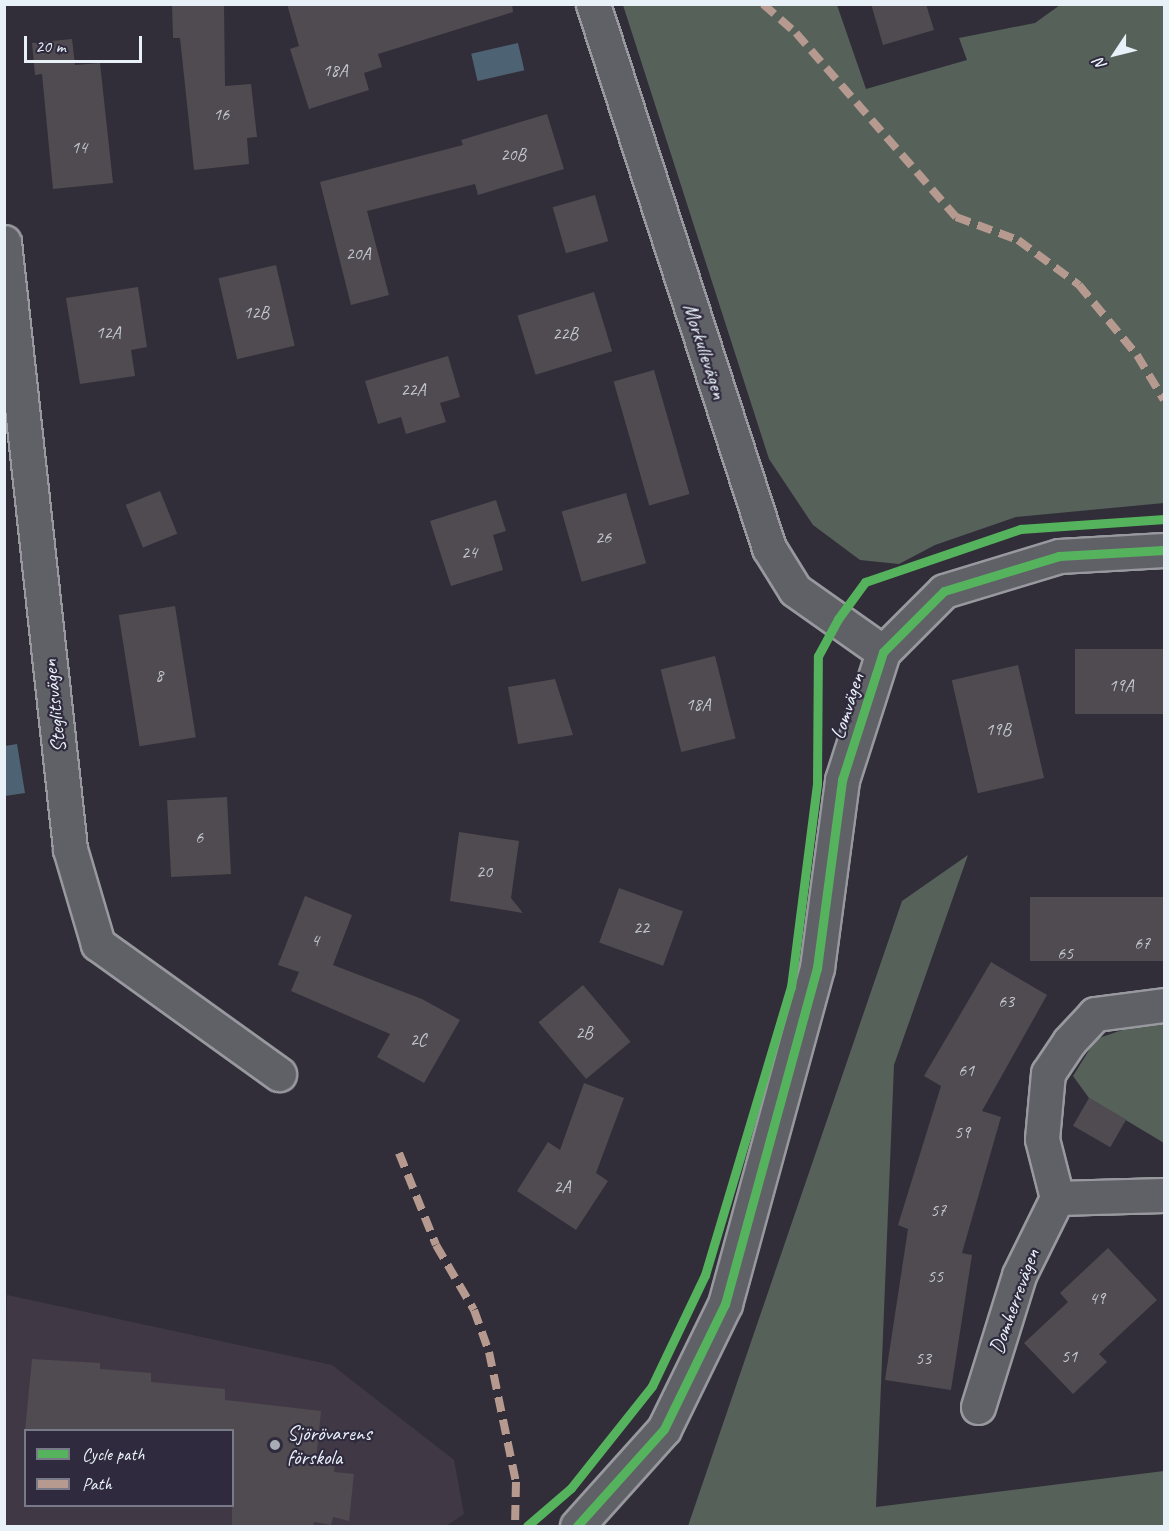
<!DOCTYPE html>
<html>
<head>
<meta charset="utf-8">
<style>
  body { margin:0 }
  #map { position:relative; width:1169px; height:1531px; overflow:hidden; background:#312e39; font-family:Caveat,sans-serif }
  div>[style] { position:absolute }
  .built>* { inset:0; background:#413846 }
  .green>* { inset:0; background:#56615a }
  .water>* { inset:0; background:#4d6374; transform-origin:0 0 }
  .building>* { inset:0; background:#504b51; transform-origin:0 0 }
  .roads { filter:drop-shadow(2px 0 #98999f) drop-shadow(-2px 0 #98999f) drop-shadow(0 2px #98999f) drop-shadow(0 -2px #98999f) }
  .street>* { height:33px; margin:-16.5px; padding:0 16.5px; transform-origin:16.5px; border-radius:16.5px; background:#606067 }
  .quiet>* { height:8px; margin-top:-4px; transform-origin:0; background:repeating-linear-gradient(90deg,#b69a8f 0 15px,transparent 0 23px) }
  .cycleway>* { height:9px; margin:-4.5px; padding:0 4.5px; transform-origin:4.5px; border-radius:4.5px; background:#56b35d }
  .dots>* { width:16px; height:16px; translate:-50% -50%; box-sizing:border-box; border:3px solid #2f2a3d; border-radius:50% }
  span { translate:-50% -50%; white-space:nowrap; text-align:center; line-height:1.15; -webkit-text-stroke:4.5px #2f2a3d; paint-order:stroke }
  .number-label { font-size:18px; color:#c2c8ce }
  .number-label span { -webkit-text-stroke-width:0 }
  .street-label { font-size:21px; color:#e8f1f8 }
  .poi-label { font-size:21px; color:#e8f1f8 }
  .left { translate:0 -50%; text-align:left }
  .frame { position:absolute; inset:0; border:6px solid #e8f1f8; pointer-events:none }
  .legend { position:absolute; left:24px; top:1429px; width:210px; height:78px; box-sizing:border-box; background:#2f2a3d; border:2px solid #797a88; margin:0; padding:8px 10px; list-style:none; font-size:18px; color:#e8f1f8 }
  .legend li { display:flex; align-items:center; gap:12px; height:30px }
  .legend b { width:30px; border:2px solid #797a88 }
  .north { position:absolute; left:1085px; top:24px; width:60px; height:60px; -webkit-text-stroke:4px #2f2a3d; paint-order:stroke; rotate:235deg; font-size:16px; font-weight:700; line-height:24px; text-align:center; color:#e8f1f8 }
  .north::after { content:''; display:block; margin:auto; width:21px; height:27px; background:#e8f1f8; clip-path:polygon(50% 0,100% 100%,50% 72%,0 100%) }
  .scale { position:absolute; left:24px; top:36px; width:118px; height:27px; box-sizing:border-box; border:3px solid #e8f1f8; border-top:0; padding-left:8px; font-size:18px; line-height:21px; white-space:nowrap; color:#e8f1f8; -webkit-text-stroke:4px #2f2a3d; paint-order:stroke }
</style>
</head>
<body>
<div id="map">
  <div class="built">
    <i style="clip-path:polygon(evenodd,7px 1295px,332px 1365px,454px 1460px,464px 1514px,446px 1526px,5px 1526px,7px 1295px,26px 1430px,232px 1430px,232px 1506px,26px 1506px,26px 1430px)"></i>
  </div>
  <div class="green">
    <i style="clip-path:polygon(623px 5px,837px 5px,866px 89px,967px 60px,959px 38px,1035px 23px,1060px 5px,1164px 5px,1164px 503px,1016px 517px,935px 545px,899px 564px,860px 560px,813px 525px,769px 459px)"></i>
    <i style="clip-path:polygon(968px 855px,894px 1065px,876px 1507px,1164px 1471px,1164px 1526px,688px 1526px,902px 901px)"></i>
    <i style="clip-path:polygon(1164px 1023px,1164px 1143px,1089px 1098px,1073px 1076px,1096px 1039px,1140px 1024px)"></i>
  </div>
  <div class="water">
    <i style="left:518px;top:43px;width:28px;height:48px;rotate:77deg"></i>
    <i style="clip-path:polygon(17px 744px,25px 793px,5px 796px,5px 746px)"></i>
  </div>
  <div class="building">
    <i style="clip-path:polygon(287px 4px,512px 4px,513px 12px,378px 54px,382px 67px,364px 73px,369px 90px,309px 109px,290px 49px,299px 46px)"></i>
    <i style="clip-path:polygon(871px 4px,926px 4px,934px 30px,883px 45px)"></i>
    <i style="clip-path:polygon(224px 5px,225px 86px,251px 84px,257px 137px,247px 138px,249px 164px,194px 170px,180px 38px,173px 38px,172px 6px)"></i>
    <i style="clip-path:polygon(72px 39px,75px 65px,100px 63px,113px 183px,53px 189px,42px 74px,35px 75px,32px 43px)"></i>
    <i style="clip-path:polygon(547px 114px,564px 169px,478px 195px,475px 184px,367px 211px,389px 295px,351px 305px,320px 182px,463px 145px,461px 140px)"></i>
    <i style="left:595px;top:195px;width:48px;height:44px;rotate:74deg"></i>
    <i style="left:276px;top:265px;width:83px;height:59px;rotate:77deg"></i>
    <i style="clip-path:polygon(138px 287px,147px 347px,131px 350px,135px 376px,80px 384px,66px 298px)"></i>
    <i style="left:594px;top:292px;width:62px;height:80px;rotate:73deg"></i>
    <i style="clip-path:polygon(448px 356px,460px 397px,440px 403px,446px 422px,406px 434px,401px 417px,378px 424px,365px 381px)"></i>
    <i style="left:654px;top:370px;width:129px;height:42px;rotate:74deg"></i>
    <i style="left:160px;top:491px;width:46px;height:37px;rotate:68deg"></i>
    <i style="left:626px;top:493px;width:73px;height:67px;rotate:74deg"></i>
    <i style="clip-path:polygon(496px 500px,506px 531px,493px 535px,503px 570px,451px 586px,430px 521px)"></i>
    <i style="left:175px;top:606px;width:133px;height:57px;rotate:81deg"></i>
    <i style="left:1164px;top:649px;width:65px;height:89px;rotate:90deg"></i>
    <i style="left:715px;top:656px;width:85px;height:56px;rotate:76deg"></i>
    <i style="left:1018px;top:665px;width:116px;height:68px;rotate:77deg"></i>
    <i style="clip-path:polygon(555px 679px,573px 735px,518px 744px,508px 687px)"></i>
    <i style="left:227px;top:797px;width:77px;height:60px;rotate:87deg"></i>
    <i style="clip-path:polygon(459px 832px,519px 841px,511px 898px,523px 913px,450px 901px)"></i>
    <i style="left:619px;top:888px;width:68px;height:58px;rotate:20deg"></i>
    <i style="clip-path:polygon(305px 896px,352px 915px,333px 965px,422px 999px,460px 1020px,424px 1083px,377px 1057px,390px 1034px,291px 991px,299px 972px,278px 965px)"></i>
    <i style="left:1164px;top:897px;width:64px;height:134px;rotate:90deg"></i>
    <i style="clip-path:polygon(991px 962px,1047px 995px,982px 1111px,1001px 1117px,962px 1253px,972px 1255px,951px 1390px,885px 1380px,908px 1229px,898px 1225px,941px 1086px,924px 1076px)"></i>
    <i style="left:583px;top:985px;width:74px;height:58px;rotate:50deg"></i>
    <i style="clip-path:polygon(584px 1083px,624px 1098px,596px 1173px,608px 1181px,576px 1230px,517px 1191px,548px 1142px,560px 1150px)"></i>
    <i style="left:1089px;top:1098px;width:43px;height:32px;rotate:30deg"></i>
    <i style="clip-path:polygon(1108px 1248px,1157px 1300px,1099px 1354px,1107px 1362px,1073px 1394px,1024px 1343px,1068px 1302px,1060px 1293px)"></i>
    <i style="clip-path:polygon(32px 1359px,100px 1363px,100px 1369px,151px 1373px,151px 1382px,225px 1389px,225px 1400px,321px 1411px,316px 1460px,335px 1462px,334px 1472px,354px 1474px,349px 1521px,333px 1517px,331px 1525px,314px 1522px,313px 1527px,232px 1527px,232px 1431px,25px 1431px)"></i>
  </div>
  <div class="roads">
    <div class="street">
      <i style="left:593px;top:4px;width:572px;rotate:72.07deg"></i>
      <i style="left:769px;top:548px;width:49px;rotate:58.2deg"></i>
      <i style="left:795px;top:590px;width:108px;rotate:35.2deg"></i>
      <i style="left:4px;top:242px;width:611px;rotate:83.79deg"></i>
      <i style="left:70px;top:849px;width:99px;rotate:73.6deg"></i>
      <i style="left:98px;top:944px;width:223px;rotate:35.7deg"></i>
      <i style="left:1164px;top:1005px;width:70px;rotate:172.6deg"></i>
      <i style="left:1095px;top:1014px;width:38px;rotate:133deg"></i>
      <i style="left:1069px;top:1042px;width:37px;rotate:124deg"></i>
      <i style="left:1048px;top:1073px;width:66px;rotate:95.2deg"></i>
      <i style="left:1042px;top:1139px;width:61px;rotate:75.7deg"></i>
      <i style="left:1057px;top:1198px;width:107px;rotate:-1.6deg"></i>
      <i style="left:978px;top:1407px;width:138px;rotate:-72.7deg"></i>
      <i style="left:1019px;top:1275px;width:86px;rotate:-63.7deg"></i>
      <i style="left:577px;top:1526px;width:130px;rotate:-48.1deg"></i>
      <i style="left:664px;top:1429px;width:139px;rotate:-64deg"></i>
      <i style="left:725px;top:1304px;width:348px;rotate:-74.7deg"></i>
      <i style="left:817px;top:968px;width:190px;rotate:-82.4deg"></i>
      <i style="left:842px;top:780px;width:134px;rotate:-72.2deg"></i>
      <i style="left:883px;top:652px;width:86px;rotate:-45deg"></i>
      <i style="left:944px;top:591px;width:120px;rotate:-16.9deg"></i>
      <i style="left:1059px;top:556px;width:105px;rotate:-3.3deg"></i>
    </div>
  </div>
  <div class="quiet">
    <i style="left:763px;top:4px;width:44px;rotate:41.3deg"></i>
    <i style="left:796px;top:33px;width:244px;rotate:49deg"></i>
    <i style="left:956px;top:217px;width:66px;rotate:20.4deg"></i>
    <i style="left:1018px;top:240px;width:76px;rotate:36.4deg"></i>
    <i style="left:1079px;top:285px;width:91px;rotate:50.4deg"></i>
    <i style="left:1137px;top:355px;width:52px;rotate:59deg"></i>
    <i style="left:399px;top:1153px;width:99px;rotate:68.1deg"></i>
    <i style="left:436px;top:1245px;width:75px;rotate:59.7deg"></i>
    <i style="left:474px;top:1310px;width:45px;rotate:70.3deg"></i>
    <i style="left:489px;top:1352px;width:133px;rotate:78.3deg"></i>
    <i style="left:516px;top:1482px;width:44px;rotate:91.3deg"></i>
  </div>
  <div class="cycleway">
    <i style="left:527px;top:1526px;width:58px;rotate:-40.8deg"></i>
    <i style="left:571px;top:1488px;width:130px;rotate:-51.5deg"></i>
    <i style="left:652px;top:1386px;width:123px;rotate:-64.5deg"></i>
    <i style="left:705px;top:1275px;width:301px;rotate:-73.4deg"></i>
    <i style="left:791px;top:987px;width:205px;rotate:-82.7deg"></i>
    <i style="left:817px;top:784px;width:128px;rotate:-89.6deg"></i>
    <i style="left:818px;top:656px;width:42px;rotate:-61.6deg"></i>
    <i style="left:838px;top:619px;width:46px;rotate:-53.9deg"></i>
    <i style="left:865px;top:582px;width:165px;rotate:-18.8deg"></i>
    <i style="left:1021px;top:529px;width:143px;rotate:-4deg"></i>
    <i style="left:577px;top:1526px;width:130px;rotate:-48.1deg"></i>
    <i style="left:664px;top:1429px;width:139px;rotate:-64deg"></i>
    <i style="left:725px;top:1304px;width:348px;rotate:-74.7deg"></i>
    <i style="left:817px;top:968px;width:190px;rotate:-82.4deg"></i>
    <i style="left:842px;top:780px;width:134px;rotate:-72.2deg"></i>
    <i style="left:883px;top:652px;width:86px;rotate:-45deg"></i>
    <i style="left:944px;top:591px;width:120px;rotate:-16.9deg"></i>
    <i style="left:1059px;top:556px;width:105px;rotate:-3.3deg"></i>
  </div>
  <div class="dots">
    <i style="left:275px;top:1445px;background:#a8adb5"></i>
  </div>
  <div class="number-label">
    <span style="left:335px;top:70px">18A</span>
    <span style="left:221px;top:114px">16</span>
    <span style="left:79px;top:147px">14</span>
    <span style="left:513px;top:154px">20B</span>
    <span style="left:358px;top:253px">20A</span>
    <span style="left:256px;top:312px">12B</span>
    <span style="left:108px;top:332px">12A</span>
    <span style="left:565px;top:333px">22B</span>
    <span style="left:413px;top:389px">22A</span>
    <span style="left:603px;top:537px">26</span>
    <span style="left:469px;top:552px">24</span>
    <span style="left:159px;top:675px">8</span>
    <span style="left:1121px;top:685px">19A</span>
    <span style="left:698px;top:704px">18A</span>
    <span style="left:998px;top:729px">19B</span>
    <span style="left:199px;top:837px">6</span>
    <span style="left:484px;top:871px">20</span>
    <span style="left:641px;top:927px">22</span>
    <span style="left:315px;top:940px">4</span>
    <span style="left:1142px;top:943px">67</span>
    <span style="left:1065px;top:953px">65</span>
    <span style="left:1006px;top:1001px">63</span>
    <span style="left:584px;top:1032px">2B</span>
    <span style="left:418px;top:1039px">2C</span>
    <span style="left:966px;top:1070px">61</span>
    <span style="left:962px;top:1132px">59</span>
    <span style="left:562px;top:1186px">2A</span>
    <span style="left:938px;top:1210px">57</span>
    <span style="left:935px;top:1276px">55</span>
    <span style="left:1097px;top:1298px">49</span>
    <span style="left:1069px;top:1356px">51</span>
    <span style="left:923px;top:1358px">53</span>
  </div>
  <div class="street-label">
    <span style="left:705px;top:351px;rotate:72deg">Morkullevägen</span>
    <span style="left:54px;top:706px;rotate:-96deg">Steglitsvägen</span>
    <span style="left:847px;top:706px;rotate:-72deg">Lomvägen</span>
    <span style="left:1014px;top:1301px;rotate:-70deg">Domherrevägen</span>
  </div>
  <div class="poi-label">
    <span class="left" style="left:287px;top:1445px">Sjörövarens<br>förskola</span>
  </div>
  <div class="frame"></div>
  <ul class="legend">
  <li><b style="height:8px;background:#56b35d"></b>Cycle path</li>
  <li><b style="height:8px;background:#b69a8f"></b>Path</li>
  </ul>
  <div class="north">N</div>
  <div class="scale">20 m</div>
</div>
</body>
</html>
